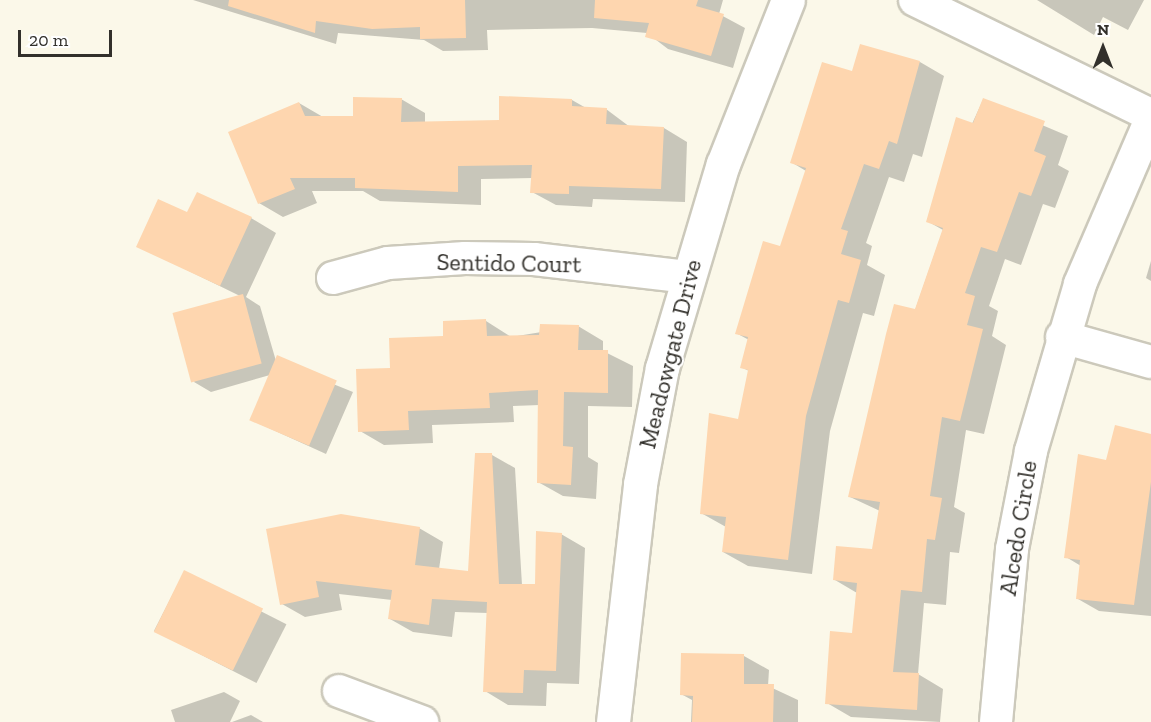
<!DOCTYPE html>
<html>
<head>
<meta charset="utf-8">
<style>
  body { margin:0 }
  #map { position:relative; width:1151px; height:722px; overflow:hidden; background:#fbf8e9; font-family:"Zilla Slab",serif }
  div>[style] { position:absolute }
  .shadow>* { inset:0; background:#0003; transform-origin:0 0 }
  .building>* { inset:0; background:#fed6af; transform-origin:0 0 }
  .roads { filter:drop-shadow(2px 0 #ccc9bb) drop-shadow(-2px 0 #ccc9bb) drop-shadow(0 2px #ccc9bb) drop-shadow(0 -2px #ccc9bb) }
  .minor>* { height:32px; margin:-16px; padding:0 16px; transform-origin:16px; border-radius:16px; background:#fff }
  .tertiary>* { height:33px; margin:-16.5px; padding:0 16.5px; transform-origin:16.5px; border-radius:16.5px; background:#fff }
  span { translate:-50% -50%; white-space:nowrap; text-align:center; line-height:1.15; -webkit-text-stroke:4.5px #fff; paint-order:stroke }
  .street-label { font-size:24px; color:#32302b }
  .north { position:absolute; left:1073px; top:18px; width:60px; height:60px; -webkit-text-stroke:4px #fff; paint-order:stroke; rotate:0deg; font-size:16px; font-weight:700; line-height:24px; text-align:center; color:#32302b }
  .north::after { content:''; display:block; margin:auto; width:21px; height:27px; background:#32302b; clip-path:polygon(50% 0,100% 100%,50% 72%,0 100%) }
  .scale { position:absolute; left:18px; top:30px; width:94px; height:27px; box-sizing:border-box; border:3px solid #32302b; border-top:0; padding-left:8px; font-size:18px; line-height:21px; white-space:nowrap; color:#32302b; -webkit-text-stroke:4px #fff; paint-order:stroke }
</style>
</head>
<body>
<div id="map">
  <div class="shadow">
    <i style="clip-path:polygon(193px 0,723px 0,719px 14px,745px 28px,733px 68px,668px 49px,647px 33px,592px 28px,487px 30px,488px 50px,443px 51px,424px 40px,338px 33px,336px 44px)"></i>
    <i style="clip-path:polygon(1037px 0,1144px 0,1128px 30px,1103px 17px,1094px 35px)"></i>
    <i style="clip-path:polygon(920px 62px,944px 76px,922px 157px,913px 154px,904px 182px,889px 177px,866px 243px,872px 246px,867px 265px,885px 275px,874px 316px,863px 313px,830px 431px,812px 574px,748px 566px,723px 552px,726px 527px,701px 513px,740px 421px,749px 371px,741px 367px,749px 340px,736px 333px,781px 248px,806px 171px,791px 162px,853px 72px)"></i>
    <i style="clip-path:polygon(401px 99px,425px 113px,425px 123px,500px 122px,572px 100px,586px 108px,606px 109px,630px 127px,664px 128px,687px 142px,685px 202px,593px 199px,592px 207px,556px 205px,532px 192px,533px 178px,481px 179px,481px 205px,380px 201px,363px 191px,312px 191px,317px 203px,283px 217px,259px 203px,299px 103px,323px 117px,354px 117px)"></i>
    <i style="clip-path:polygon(983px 100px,1068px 136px,1058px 165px,1069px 171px,1055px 208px,1043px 204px,1021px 265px,1005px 259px,989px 306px,998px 311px,992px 336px,1006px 345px,984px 434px,966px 430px,954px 507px,965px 513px,959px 553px,950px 552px,946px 605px,924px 603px,918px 674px,943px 689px,940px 722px,851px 717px,827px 703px,854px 634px,857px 593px,835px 580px,873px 551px,880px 511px,850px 497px,943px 230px,927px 221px)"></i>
    <i style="clip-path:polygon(188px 214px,251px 218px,276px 233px,246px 297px,260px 306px,276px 361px,353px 392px,326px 454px,251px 420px,270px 375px,211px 392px,194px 382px,240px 296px,138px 246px)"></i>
    <i style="clip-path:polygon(1151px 261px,1151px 281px,1146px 278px)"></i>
    <i style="clip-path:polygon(486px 321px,511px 337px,578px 326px,603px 341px,603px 351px,633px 366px,632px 407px,588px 406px,588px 457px,598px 463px,596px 499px,563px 496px,538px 482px,540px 405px,513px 406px,514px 422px,432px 425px,433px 443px,384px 445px,360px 431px,392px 369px)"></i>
    <i style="clip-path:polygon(1151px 435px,1151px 616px,1099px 611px,1078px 599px,1081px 566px,1066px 557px,1107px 462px)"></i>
    <i style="clip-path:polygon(492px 455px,515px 468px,522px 585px,536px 585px,561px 534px,585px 548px,579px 684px,547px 683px,546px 706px,508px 705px,485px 691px,488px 613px,455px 612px,452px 637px,413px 632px,390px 619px,392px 600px,339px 594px,342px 610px,305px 617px,282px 604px,267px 530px,419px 528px,443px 542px,439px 569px,469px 573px)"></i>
    <i style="left:184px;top:572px;width:115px;height:66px;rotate:27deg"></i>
    <i style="clip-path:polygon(744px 656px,769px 670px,768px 686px,798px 700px,798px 722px,691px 722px,692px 700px,681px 694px)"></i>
    <i style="clip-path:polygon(224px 692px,240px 701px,230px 722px,175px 722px,171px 710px)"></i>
    <i style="clip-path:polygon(251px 715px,263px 722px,232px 722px)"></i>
  </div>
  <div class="building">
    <i style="clip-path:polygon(229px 0,465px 0,466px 38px,420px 39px,420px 27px,372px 29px,316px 21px,315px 33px,228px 6px)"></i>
    <i style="clip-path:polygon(595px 0,698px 0,696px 6px,724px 14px,711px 56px,645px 37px,649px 23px,594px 18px)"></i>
    <i style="clip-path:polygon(860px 44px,920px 61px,897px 144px,889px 141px,879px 169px,864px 164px,841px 229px,848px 231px,841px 254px,861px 260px,849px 303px,838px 300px,806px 416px,788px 560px,722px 552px,726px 517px,700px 514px,709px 413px,738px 419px,748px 370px,740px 368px,748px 337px,735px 334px,763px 241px,780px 246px,806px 168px,790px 163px,822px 62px,852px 71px)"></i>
    <i style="clip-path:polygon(499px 96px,572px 99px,572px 106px,607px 108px,606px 124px,664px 127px,661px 189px,569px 186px,569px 194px,530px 193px,532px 165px,458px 166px,458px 192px,355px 188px,355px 178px,290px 178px,295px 189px,258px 204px,228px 132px,299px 102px,305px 116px,353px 116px,353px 97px,402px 98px,401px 122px,499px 120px)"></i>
    <i style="clip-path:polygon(983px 98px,1045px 121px,1034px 151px,1046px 156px,1031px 196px,1019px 192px,997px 252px,981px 247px,965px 293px,975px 296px,967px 325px,983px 329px,960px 421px,942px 417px,930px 496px,942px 498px,935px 540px,927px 539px,922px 592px,901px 590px,893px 672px,919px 673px,917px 710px,825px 704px,830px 631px,852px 633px,857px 583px,833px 580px,836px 546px,872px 549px,880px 502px,848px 497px,886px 334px,894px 304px,915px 309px,943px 228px,926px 222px,956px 117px,973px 123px)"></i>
    <i style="clip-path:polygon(197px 192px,252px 217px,220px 286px,136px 247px,158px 199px,187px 212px)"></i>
    <i style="left:243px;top:294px;width:72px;height:73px;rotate:75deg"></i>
    <i style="clip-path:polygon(486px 319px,487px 336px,539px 335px,540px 324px,579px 325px,578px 350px,608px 350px,608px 393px,564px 392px,563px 446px,573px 447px,571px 485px,537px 483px,538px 390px,489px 393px,490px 408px,408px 411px,409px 430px,358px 432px,356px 369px,390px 368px,389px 338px,443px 336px,443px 321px)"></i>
    <i style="left:277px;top:355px;width:65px;height:71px;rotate:23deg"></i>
    <i style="clip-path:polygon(1115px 425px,1151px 434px,1151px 482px,1134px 605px,1076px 599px,1080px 560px,1064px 558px,1078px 454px,1106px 460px)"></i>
    <i style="clip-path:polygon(475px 453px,492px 453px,499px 584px,535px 584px,536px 531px,562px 533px,556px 671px,524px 670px,523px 693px,483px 692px,487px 602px,432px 599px,429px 625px,388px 619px,392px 590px,316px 581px,319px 597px,280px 605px,266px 529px,341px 514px,420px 527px,415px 565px,468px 571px)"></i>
    <i style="left:184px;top:570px;width:88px;height:69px;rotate:26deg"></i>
    <i style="clip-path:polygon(681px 653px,744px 654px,744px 684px,774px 684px,773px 722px,692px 722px,693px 696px,680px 695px)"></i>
  </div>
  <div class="roads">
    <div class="minor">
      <i style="left:915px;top:0;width:263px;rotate:26deg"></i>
      <i style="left:333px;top:278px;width:57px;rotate:-15.3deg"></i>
      <i style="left:388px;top:263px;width:77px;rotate:-3.7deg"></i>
      <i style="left:465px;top:258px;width:69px;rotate:0.8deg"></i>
      <i style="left:534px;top:259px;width:154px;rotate:6.7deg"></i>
      <i style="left:1062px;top:337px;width:92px;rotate:15.7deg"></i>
      <i style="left:339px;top:691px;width:89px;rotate:20.5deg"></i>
      <i style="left:996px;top:722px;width:174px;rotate:-84.7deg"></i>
      <i style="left:1012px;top:549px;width:100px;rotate:-79deg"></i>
      <i style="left:1031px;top:451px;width:174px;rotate:-73.6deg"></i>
      <i style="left:1080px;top:284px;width:180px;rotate:-66.7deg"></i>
    </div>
    <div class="tertiary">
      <i style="left:613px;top:722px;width:240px;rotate:-83.5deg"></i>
      <i style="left:640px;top:484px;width:118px;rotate:-79.3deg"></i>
      <i style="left:662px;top:368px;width:213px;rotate:-73.4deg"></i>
      <i style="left:723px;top:164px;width:176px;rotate:-68.4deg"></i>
    </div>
  </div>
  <div class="street-label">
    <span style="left:509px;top:263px;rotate:1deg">Sentido Court</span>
    <span style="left:670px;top:354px;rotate:-76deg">Meadowgate Drive</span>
    <span style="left:1018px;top:528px;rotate:-81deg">Alcedo Circle</span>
  </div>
  <div class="north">N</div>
  <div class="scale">20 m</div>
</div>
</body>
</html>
